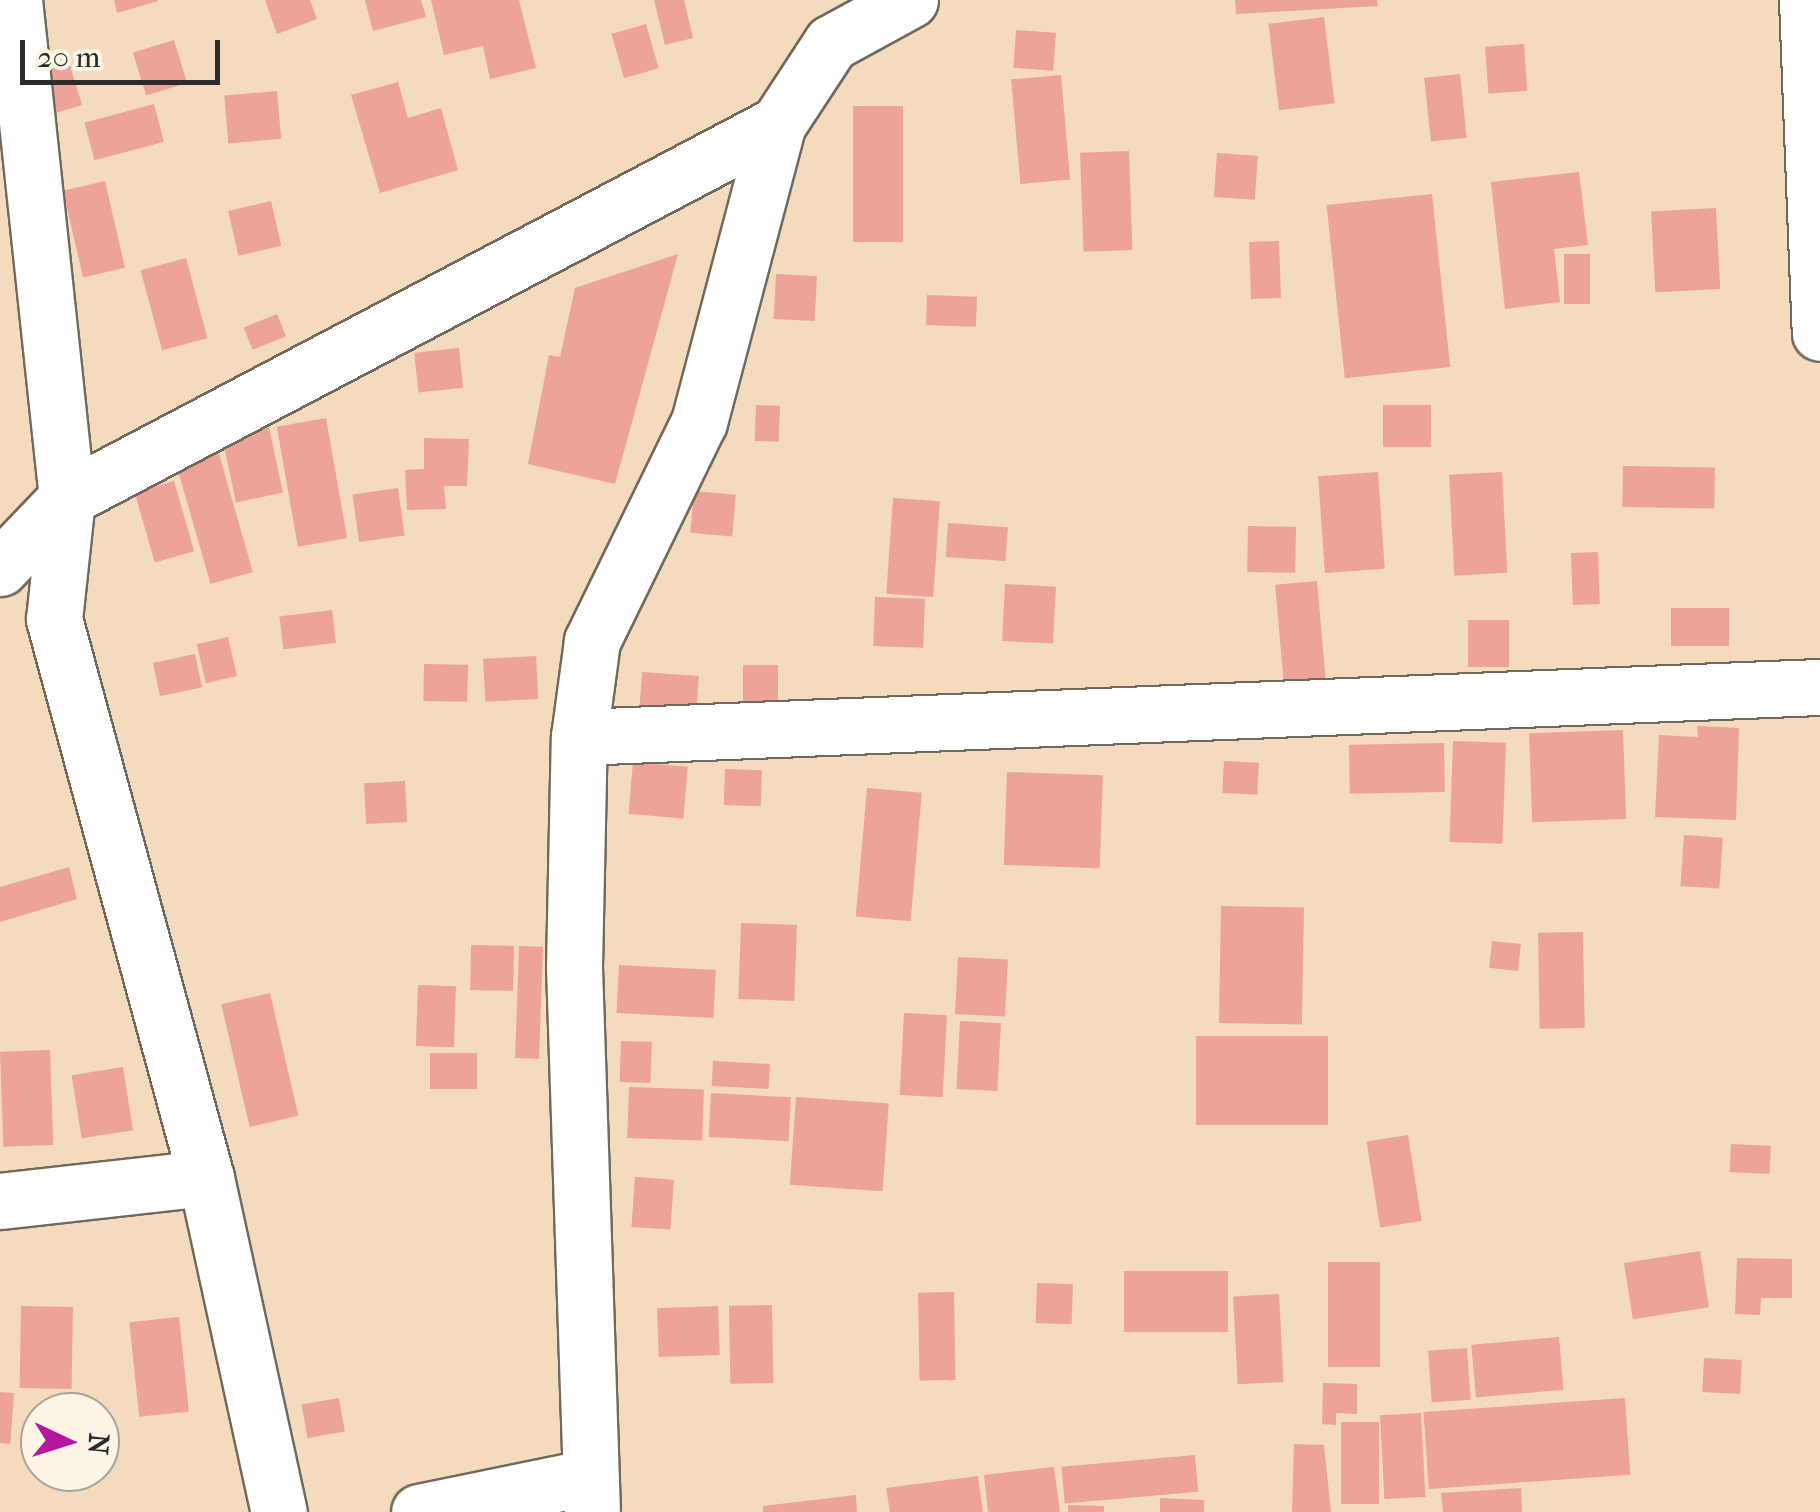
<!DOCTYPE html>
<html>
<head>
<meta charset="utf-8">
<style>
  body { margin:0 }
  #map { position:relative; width:1820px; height:1512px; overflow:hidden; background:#f4dbbd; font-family:"IM FELL French Canon",serif }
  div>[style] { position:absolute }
  .building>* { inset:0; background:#eda29a; transform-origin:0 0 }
  .roads { filter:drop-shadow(2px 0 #71695e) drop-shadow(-2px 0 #71695e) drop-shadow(0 2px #71695e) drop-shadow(0 -2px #71695e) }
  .street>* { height:55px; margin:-27.5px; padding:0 27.5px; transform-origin:27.5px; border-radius:27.5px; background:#fff }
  span { translate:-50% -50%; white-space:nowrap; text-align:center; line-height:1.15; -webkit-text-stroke:8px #fcf5e5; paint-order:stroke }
  .north { position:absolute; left:20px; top:1392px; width:100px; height:100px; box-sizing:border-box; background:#fcf5e5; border:2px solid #a8a49b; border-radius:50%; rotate:94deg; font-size:28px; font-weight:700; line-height:40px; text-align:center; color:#2b2b2b }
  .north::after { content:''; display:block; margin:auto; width:35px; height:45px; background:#b5179e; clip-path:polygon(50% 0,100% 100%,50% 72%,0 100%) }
  .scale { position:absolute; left:20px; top:40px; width:200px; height:45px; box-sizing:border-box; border:5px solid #2b2b2b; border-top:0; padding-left:12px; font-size:30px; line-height:35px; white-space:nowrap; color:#2b2b2b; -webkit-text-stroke:8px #fcf5e5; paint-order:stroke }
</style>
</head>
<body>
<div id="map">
  <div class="building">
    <i style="clip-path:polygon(114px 0,158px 0,158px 1px,117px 13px)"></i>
    <i style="clip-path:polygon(265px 0,310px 0,317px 19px,277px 34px)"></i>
    <i style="clip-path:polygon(365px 0,421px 0,426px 17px,373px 31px)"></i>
    <i style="clip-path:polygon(431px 0,519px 0,536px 68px,490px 79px,483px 46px,444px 55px)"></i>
    <i style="clip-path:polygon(654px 0,684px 0,693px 38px,665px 45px)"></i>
    <i style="clip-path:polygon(1235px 0,1377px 0,1378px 6px,1236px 14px)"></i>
    <i style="left:1324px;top:17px;width:87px;height:56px;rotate:83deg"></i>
    <i style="left:646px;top:24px;width:46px;height:36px;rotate:74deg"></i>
    <i style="left:1016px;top:30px;width:40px;height:38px;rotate:4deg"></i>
    <i style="left:174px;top:40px;width:45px;height:43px;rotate:73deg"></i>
    <i style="left:1524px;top:44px;width:47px;height:39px;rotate:86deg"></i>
    <i style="left:68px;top:59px;width:48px;height:29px;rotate:73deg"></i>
    <i style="left:1460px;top:74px;width:64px;height:36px;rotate:84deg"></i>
    <i style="left:1061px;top:75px;width:105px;height:50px;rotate:85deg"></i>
    <i style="clip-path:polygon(398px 82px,408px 118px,441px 108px,458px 170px,380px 193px,351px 95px)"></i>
    <i style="left:277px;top:91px;width:48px;height:53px;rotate:85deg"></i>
    <i style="left:154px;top:104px;width:39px;height:72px;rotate:75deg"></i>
    <i style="left:853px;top:106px;width:50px;height:136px"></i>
    <i style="left:1129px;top:151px;width:99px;height:49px;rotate:88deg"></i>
    <i style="left:1217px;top:153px;width:41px;height:44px;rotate:4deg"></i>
    <i style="clip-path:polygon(1579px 172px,1588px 245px,1554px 249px,1560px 302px,1505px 309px,1491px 182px)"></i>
    <i style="left:105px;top:181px;width:89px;height:43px;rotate:77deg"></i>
    <i style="left:1432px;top:194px;width:174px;height:106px;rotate:84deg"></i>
    <i style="left:271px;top:201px;width:46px;height:44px;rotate:77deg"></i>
    <i style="left:1716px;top:208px;width:81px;height:65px;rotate:87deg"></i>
    <i style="left:1279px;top:241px;width:57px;height:30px;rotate:88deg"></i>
    <i style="clip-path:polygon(678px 254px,615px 484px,528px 464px,549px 355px,560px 357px,575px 288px)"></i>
    <i style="left:1564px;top:254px;width:26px;height:50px"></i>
    <i style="left:186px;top:258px;width:83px;height:47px;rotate:75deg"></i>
    <i style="left:776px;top:274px;width:41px;height:45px;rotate:3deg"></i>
    <i style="left:927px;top:295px;width:50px;height:30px;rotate:2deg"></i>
    <i style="left:277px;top:314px;width:24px;height:36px;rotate:68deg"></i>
    <i style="left:459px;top:348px;width:40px;height:45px;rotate:84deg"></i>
    <i style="left:756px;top:405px;width:24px;height:36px;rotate:2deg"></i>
    <i style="left:1431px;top:405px;width:42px;height:48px;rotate:90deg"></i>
    <i style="left:326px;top:418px;width:122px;height:50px;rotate:80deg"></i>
    <i style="left:269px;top:427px;width:67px;height:48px;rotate:78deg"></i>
    <i style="clip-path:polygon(424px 438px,469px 439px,467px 486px,444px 486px,446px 509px,407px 510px,405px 470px,424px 469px)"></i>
    <i style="left:217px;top:447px;width:130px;height:44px;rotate:74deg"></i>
    <i style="left:1623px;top:466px;width:92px;height:41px;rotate:1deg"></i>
    <i style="left:1378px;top:472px;width:97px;height:60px;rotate:86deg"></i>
    <i style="left:1502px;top:472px;width:101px;height:53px;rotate:87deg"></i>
    <i style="left:174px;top:481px;width:73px;height:41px;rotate:74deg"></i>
    <i style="left:398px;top:488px;width:48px;height:46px;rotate:82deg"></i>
    <i style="left:694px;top:491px;width:42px;height:42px;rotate:5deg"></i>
    <i style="left:893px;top:498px;width:47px;height:96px;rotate:4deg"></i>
    <i style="left:948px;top:523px;width:60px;height:34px;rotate:4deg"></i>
    <i style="left:1248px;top:526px;width:48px;height:46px;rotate:1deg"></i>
    <i style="left:1598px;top:552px;width:52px;height:27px;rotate:88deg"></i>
    <i style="left:1317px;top:581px;width:103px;height:42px;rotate:85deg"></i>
    <i style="left:1005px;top:584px;width:51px;height:57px;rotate:3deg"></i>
    <i style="left:875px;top:597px;width:50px;height:49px;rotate:2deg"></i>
    <i style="left:1671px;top:608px;width:58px;height:38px"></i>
    <i style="left:332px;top:610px;width:33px;height:53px;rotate:83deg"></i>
    <i style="left:1468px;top:620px;width:41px;height:47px"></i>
    <i style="left:228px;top:637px;width:40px;height:32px;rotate:77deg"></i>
    <i style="left:195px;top:654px;width:34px;height:43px;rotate:78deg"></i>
    <i style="left:536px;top:656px;width:43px;height:53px;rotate:87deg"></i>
    <i style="left:424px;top:664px;width:44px;height:37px;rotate:1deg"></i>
    <i style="left:743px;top:665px;width:35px;height:40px"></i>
    <i style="left:642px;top:672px;width:57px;height:35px;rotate:4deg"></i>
    <i style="clip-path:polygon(1697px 726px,1739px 728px,1736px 820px,1655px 817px,1659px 735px,1698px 737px)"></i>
    <i style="left:1623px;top:730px;width:89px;height:94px;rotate:88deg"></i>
    <i style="left:1453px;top:741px;width:53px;height:101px;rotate:2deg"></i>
    <i style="left:1444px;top:743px;width:49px;height:95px;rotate:89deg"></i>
    <i style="left:1224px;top:761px;width:35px;height:32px;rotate:3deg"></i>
    <i style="left:633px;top:762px;width:55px;height:52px;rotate:5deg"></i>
    <i style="left:725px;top:769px;width:37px;height:36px;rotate:2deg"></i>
    <i style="left:1007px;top:772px;width:96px;height:93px;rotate:2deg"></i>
    <i style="left:405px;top:781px;width:41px;height:41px;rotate:87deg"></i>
    <i style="left:867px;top:788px;width:55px;height:129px;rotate:5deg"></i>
    <i style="left:1684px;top:835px;width:39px;height:51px;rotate:4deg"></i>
    <i style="clip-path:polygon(69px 867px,77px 899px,0 922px,0 887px)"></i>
    <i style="left:1221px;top:906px;width:83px;height:117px;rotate:1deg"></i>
    <i style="left:741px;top:923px;width:56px;height:76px;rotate:2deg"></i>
    <i style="left:1583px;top:932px;width:96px;height:45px;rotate:89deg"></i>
    <i style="left:1492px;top:941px;width:29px;height:27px;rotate:6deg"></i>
    <i style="left:471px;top:945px;width:43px;height:45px;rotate:1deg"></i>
    <i style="left:519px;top:946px;width:24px;height:112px;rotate:2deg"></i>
    <i style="left:958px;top:957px;width:50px;height:57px;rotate:3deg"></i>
    <i style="left:619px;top:965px;width:97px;height:48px;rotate:3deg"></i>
    <i style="left:418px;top:985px;width:38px;height:61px;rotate:2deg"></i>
    <i style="left:270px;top:993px;width:126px;height:50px;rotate:77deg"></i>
    <i style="left:904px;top:1013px;width:43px;height:82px;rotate:3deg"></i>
    <i style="left:960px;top:1021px;width:41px;height:68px;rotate:3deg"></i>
    <i style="left:1328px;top:1036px;width:89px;height:132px;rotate:90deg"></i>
    <i style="left:621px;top:1041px;width:31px;height:41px;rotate:2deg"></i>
    <i style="left:50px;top:1050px;width:95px;height:50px;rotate:88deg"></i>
    <i style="left:477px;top:1053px;width:36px;height:47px;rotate:90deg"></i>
    <i style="left:713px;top:1061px;width:57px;height:25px;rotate:3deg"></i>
    <i style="left:123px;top:1067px;width:64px;height:52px;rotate:81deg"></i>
    <i style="left:629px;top:1087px;width:75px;height:51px;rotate:2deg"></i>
    <i style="left:711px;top:1093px;width:80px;height:44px;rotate:3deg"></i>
    <i style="left:796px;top:1097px;width:93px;height:88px;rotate:4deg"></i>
    <i style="left:1408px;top:1135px;width:87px;height:42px;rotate:81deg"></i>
    <i style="left:1731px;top:1144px;width:40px;height:28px;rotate:3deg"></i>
    <i style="left:635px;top:1177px;width:39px;height:50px;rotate:4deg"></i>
    <i style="left:1700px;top:1251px;width:57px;height:77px;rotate:81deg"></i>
    <i style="clip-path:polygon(1737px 1258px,1792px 1259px,1792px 1298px,1761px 1298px,1760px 1315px,1735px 1314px)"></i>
    <i style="left:1380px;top:1262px;width:105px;height:52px;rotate:90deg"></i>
    <i style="left:1228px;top:1271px;width:61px;height:104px;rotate:90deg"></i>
    <i style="left:1037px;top:1283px;width:36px;height:40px;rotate:2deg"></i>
    <i style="left:954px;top:1292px;width:88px;height:36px;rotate:89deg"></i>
    <i style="left:1279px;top:1294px;width:88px;height:46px;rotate:87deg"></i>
    <i style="left:772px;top:1305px;width:78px;height:43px;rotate:89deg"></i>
    <i style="left:21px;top:1306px;width:52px;height:82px;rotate:1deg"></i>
    <i style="left:718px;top:1306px;width:49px;height:61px;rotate:88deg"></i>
    <i style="left:179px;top:1317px;width:95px;height:50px;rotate:84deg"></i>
    <i style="left:1559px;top:1337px;width:53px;height:88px;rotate:85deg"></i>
    <i style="left:1467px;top:1348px;width:52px;height:39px;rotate:86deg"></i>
    <i style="left:1704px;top:1358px;width:38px;height:34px;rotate:3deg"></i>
    <i style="clip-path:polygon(1323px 1383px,1357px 1384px,1357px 1414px,1336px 1413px,1336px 1425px,1322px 1424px)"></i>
    <i style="left:0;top:1392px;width:14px;height:51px;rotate:4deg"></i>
    <i style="left:339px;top:1398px;width:34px;height:38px;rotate:80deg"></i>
    <i style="left:1625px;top:1398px;width:77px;height:202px;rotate:86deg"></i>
    <i style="left:1421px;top:1413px;width:84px;height:41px;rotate:87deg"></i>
    <i style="left:1341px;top:1422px;width:38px;height:82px"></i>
    <i style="clip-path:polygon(1294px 1444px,1324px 1445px,1331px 1512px,1292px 1512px)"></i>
    <i style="left:1195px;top:1455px;width:37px;height:134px;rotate:85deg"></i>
    <i style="clip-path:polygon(1054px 1467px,1060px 1512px,988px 1512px,984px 1475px)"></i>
    <i style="clip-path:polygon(978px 1476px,983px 1512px,890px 1512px,886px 1488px)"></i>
    <i style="clip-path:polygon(1521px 1488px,1522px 1512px,1443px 1512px,1441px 1493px)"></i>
    <i style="clip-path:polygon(856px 1495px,857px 1512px,763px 1512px,763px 1506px)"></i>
    <i style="clip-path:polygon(1160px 1498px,1204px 1500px,1204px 1512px,1160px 1512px)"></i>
    <i style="clip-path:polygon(1068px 1505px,1104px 1506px,1104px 1512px,1068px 1512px)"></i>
  </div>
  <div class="roads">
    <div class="street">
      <i style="left:14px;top:0;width:501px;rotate:83.93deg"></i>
      <i style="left:67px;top:498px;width:122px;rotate:96.1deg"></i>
      <i style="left:54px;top:619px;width:579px;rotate:74.79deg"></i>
      <i style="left:206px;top:1178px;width:342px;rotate:77.7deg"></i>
      <i style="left:1807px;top:0;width:333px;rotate:87.8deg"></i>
      <i style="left:0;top:568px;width:97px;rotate:-46.3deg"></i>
      <i style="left:67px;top:498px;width:803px;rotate:-27.75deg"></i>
      <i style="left:778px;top:124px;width:97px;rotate:-56.8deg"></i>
      <i style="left:831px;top:43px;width:90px;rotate:-28.6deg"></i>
      <i style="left:579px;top:737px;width:1242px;rotate:-2.31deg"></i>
      <i style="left:0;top:1201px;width:207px;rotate:-6.4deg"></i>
      <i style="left:419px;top:1512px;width:174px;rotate:-11.6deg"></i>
      <i style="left:592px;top:1512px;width:545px;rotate:-91.89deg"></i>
      <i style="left:574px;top:967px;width:230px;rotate:-88.8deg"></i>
      <i style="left:579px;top:737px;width:97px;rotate:-82.3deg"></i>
      <i style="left:592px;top:641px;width:244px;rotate:-64deg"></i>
      <i style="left:699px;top:422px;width:308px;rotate:-75.2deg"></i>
    </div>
  </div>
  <div class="north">N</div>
  <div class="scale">20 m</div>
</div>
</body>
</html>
